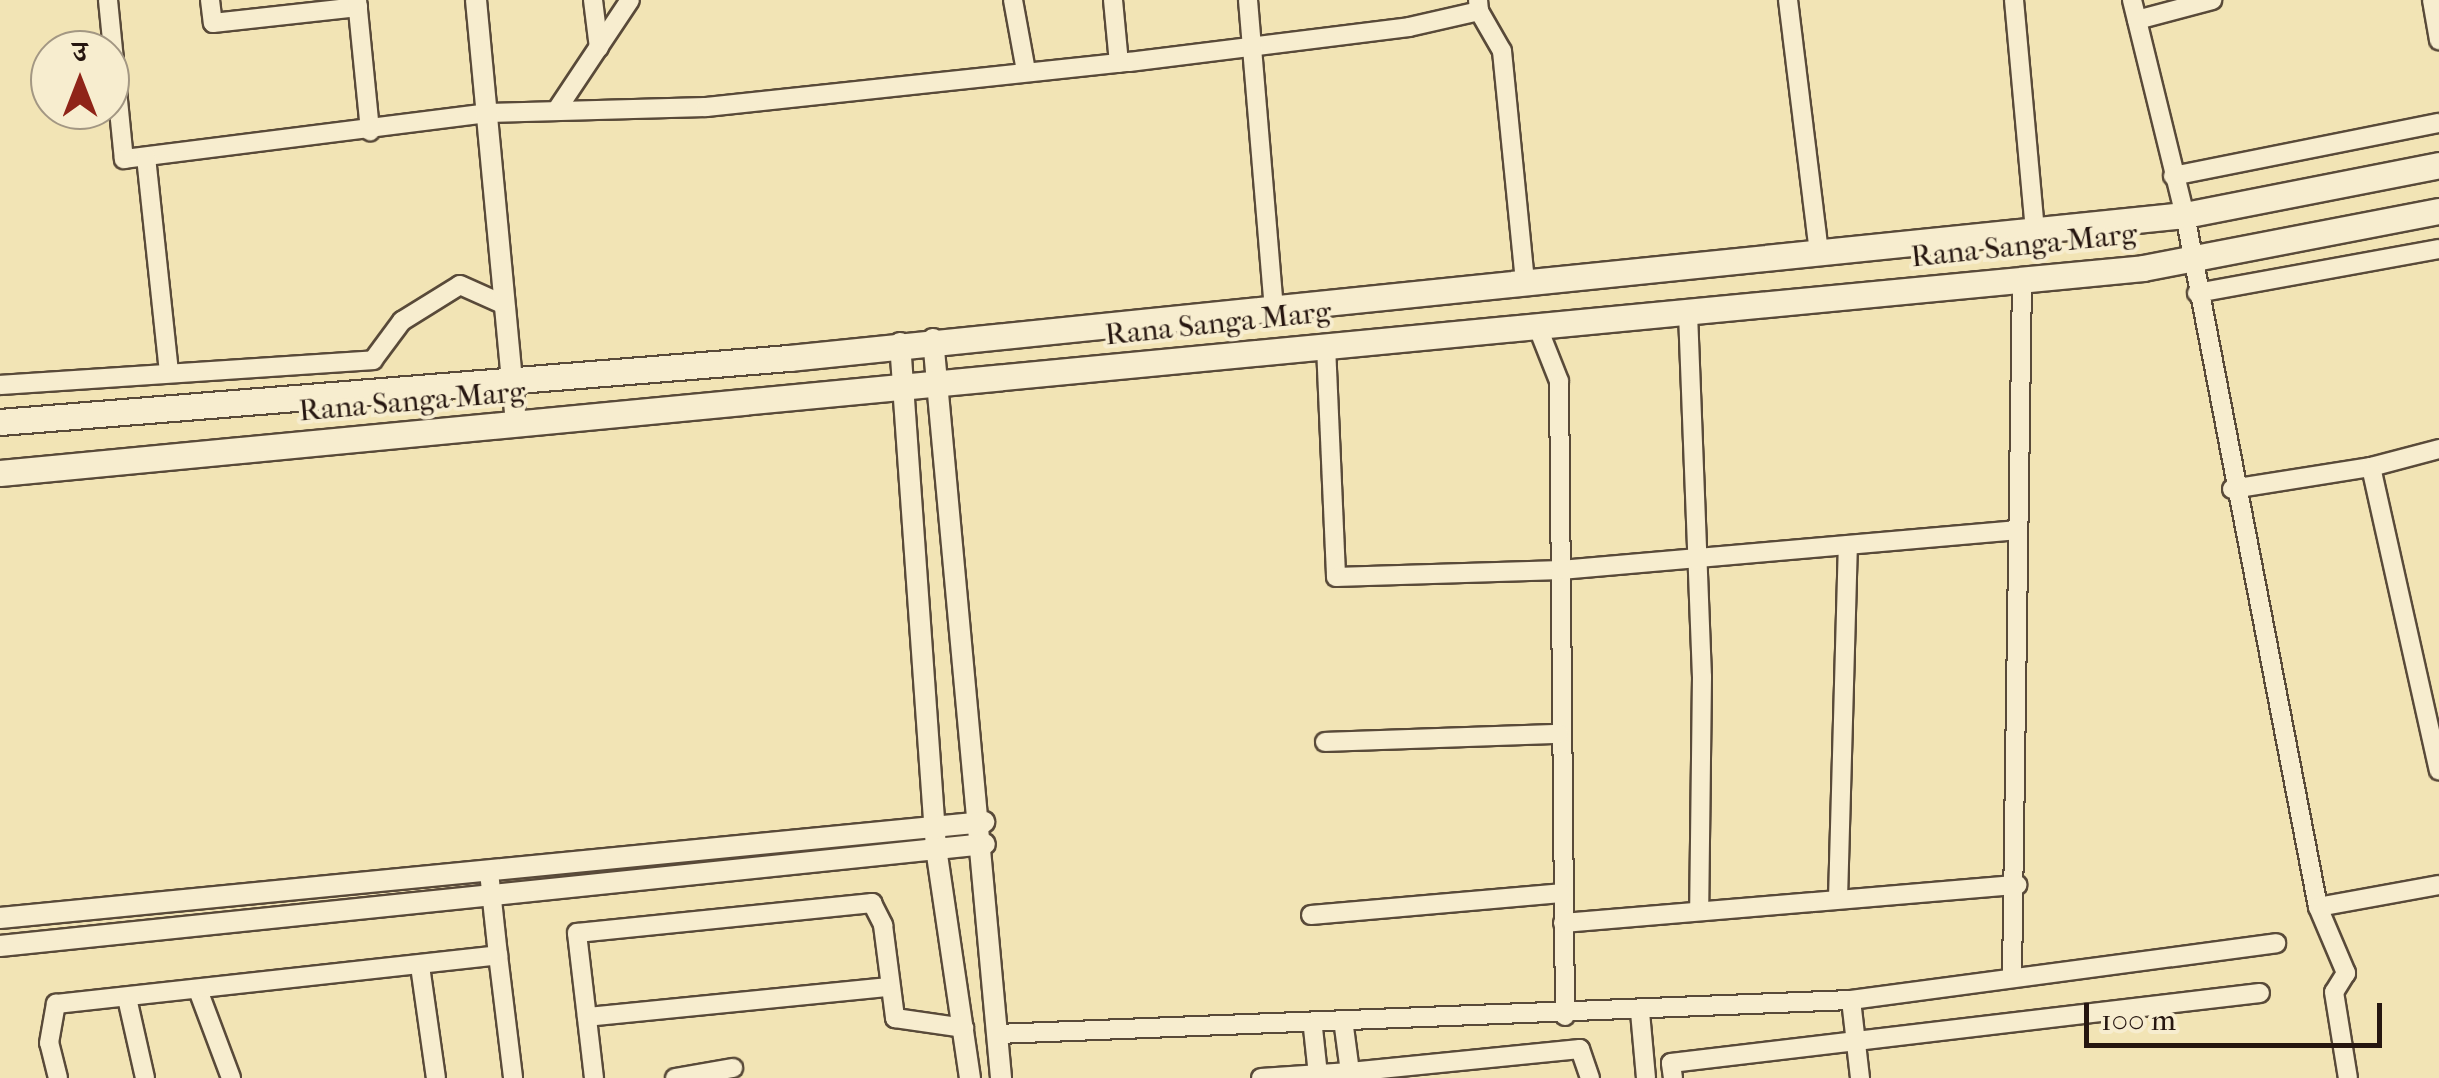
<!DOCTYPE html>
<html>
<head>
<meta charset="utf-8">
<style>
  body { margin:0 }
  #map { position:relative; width:2439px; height:1078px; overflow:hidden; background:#f2e4b5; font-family:"IM FELL French Canon","Noto Serif Devanagari",serif }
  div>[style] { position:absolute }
  .roads { filter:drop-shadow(2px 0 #594a39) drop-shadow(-2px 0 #594a39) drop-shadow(0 2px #594a39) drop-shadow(0 -2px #594a39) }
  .minor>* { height:18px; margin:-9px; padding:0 9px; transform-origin:9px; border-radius:9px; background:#f7edcf }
  .tertiary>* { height:20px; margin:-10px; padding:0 10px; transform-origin:10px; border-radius:10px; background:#f7edcf }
  .secondary>* { height:25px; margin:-12.5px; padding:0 12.5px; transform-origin:12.5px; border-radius:12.5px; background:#f7edcf }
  span { translate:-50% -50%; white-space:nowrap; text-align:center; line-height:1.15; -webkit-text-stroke:8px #f7edcf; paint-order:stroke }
  .street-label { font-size:30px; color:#261610 }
  .north { position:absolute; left:30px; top:30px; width:100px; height:100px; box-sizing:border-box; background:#f7edcf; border:2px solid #a39783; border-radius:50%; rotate:0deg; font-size:28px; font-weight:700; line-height:40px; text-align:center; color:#261610 }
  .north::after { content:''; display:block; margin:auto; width:35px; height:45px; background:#8f2418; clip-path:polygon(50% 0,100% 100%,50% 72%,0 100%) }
  .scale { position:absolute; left:2084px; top:1003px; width:298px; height:45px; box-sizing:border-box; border:5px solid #261610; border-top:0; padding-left:12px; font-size:30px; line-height:35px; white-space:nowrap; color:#261610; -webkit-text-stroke:8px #f7edcf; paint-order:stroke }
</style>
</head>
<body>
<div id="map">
  <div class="roads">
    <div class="minor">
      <i style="left:108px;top:0;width:160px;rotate:84.3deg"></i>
      <i style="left:124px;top:159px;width:367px;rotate:-7.2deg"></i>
      <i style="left:488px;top:113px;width:218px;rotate:-1.6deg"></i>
      <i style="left:706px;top:107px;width:425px;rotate:-6.1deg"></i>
      <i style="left:1129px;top:62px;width:282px;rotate:-7.1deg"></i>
      <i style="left:1409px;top:27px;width:72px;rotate:-12.9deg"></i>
      <i style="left:1479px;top:11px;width:11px;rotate:-95deg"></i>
      <i style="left:210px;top:0;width:23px;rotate:83deg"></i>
      <i style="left:213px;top:23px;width:146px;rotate:-6.3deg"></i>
      <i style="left:357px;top:0;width:132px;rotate:84.3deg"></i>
      <i style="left:593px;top:0;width:48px;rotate:82.9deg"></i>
      <i style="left:1013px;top:0;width:72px;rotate:79.6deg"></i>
      <i style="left:1113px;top:0;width:63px;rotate:84.6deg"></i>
      <i style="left:1248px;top:0;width:310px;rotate:85.2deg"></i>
      <i style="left:1788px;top:0;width:254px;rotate:83deg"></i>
      <i style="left:2014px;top:0;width:231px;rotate:84.8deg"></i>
      <i style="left:2132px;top:0;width:221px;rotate:76.2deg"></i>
      <i style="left:2185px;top:215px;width:705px;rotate:79.12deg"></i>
      <i style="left:2318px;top:907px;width:72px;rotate:67deg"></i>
      <i style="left:2346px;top:973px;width:22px;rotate:122deg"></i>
      <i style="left:2334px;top:992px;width:87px;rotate:80.8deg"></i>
      <i style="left:2432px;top:0;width:41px;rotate:80.1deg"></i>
      <i style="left:1479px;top:11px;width:46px;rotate:60.1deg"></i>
      <i style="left:1502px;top:51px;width:232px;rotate:84.3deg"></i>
      <i style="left:2137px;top:20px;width:78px;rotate:-14.9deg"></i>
      <i style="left:556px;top:111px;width:133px;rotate:-56.3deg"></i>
      <i style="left:146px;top:157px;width:216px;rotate:83.9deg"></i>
      <i style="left:2173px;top:176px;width:271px;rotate:-11.3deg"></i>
      <i style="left:2197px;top:293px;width:246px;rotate:-10.3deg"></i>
      <i style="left:1688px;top:313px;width:364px;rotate:87.8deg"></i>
      <i style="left:1702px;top:677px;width:233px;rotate:90.7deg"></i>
      <i style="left:1538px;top:328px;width:57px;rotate:68.4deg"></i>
      <i style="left:1559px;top:381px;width:635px;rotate:89.46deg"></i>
      <i style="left:1326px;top:346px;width:231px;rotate:87.5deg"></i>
      <i style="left:1336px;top:577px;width:225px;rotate:-1.8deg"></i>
      <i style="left:1561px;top:570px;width:456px;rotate:-5deg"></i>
      <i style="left:0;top:385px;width:374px;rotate:-3.8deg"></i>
      <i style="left:373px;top:360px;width:49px;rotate:-53.4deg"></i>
      <i style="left:402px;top:321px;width:68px;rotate:-31.8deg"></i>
      <i style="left:460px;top:285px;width:49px;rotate:24deg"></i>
      <i style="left:2371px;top:467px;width:70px;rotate:-14.8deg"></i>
      <i style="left:2232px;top:489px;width:141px;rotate:-9deg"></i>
      <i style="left:2371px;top:467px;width:311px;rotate:77.4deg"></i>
      <i style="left:1325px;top:742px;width:234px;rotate:-2deg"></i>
      <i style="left:1838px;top:899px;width:354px;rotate:-88.4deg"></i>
      <i style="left:2318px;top:907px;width:123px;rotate:-10.3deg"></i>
      <i style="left:1311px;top:915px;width:251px;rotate:-5deg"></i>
      <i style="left:1563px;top:923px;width:456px;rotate:-4.8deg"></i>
      <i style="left:498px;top:955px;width:124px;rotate:83deg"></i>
      <i style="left:420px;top:966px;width:113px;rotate:81.9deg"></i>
      <i style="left:2012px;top:977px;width:698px;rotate:-89.18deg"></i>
      <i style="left:198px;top:990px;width:94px;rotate:69.4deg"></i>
      <i style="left:127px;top:998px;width:82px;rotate:77.3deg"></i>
      <i style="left:1851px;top:1000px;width:79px;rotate:83.4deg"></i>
      <i style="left:1640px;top:1012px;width:66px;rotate:84.8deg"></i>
      <i style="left:587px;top:1017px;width:302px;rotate:-5.7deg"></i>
      <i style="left:1344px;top:1027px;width:45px;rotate:82.4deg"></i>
      <i style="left:1350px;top:1072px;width:231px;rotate:-5.7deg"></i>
      <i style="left:1580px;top:1049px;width:31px;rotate:71deg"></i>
      <i style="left:1313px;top:1028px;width:47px;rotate:83.9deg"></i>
      <i style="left:997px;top:1034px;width:855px;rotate:-2.28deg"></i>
      <i style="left:1851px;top:1000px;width:429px;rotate:-7.6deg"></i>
      <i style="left:58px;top:1078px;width:36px;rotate:-104deg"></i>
      <i style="left:49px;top:1043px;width:40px;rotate:-80deg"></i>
      <i style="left:56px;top:1004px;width:445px;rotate:-6.3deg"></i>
      <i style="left:498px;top:955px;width:83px;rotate:-96.2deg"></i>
      <i style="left:594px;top:1078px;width:146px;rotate:-96.7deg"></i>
      <i style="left:577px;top:933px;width:297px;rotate:-5.8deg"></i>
      <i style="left:872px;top:903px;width:25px;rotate:63deg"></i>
      <i style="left:883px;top:925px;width:94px;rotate:82.6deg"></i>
      <i style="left:895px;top:1018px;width:70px;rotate:8.2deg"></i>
      <i style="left:675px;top:1078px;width:59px;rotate:-9.8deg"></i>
      <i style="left:1261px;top:1078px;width:89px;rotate:-3.9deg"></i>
      <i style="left:1673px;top:1078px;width:15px;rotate:-98deg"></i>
      <i style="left:1671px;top:1063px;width:593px;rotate:-6.78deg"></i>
    </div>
    <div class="tertiary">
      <i style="left:476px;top:0;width:427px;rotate:84.6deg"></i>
      <i style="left:933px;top:339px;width:742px;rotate:84.74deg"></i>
      <i style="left:900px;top:343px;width:506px;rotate:85.92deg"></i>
      <i style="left:936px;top:848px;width:232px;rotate:81.6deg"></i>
      <i style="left:0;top:918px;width:989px;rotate:-5.57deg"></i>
      <i style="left:0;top:946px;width:990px;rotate:-5.91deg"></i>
    </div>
    <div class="secondary">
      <i style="left:0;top:422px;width:792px;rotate:-4.64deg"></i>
      <i style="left:789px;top:358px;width:1403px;rotate:-5.85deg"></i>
      <i style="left:2185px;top:215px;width:259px;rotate:-11.1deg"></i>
      <i style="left:0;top:473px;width:2153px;rotate:-5.46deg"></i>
      <i style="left:2143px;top:268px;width:301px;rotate:-10.9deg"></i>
    </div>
  </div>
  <div class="street-label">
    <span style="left:2024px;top:246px;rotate:-6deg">Rana Sanga Marg</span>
    <span style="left:1218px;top:324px;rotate:-6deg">Rana Sanga Marg</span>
    <span style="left:412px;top:402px;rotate:-5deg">Rana Sanga Marg</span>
  </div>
  <div class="north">उ</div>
  <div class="scale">100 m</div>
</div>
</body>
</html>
